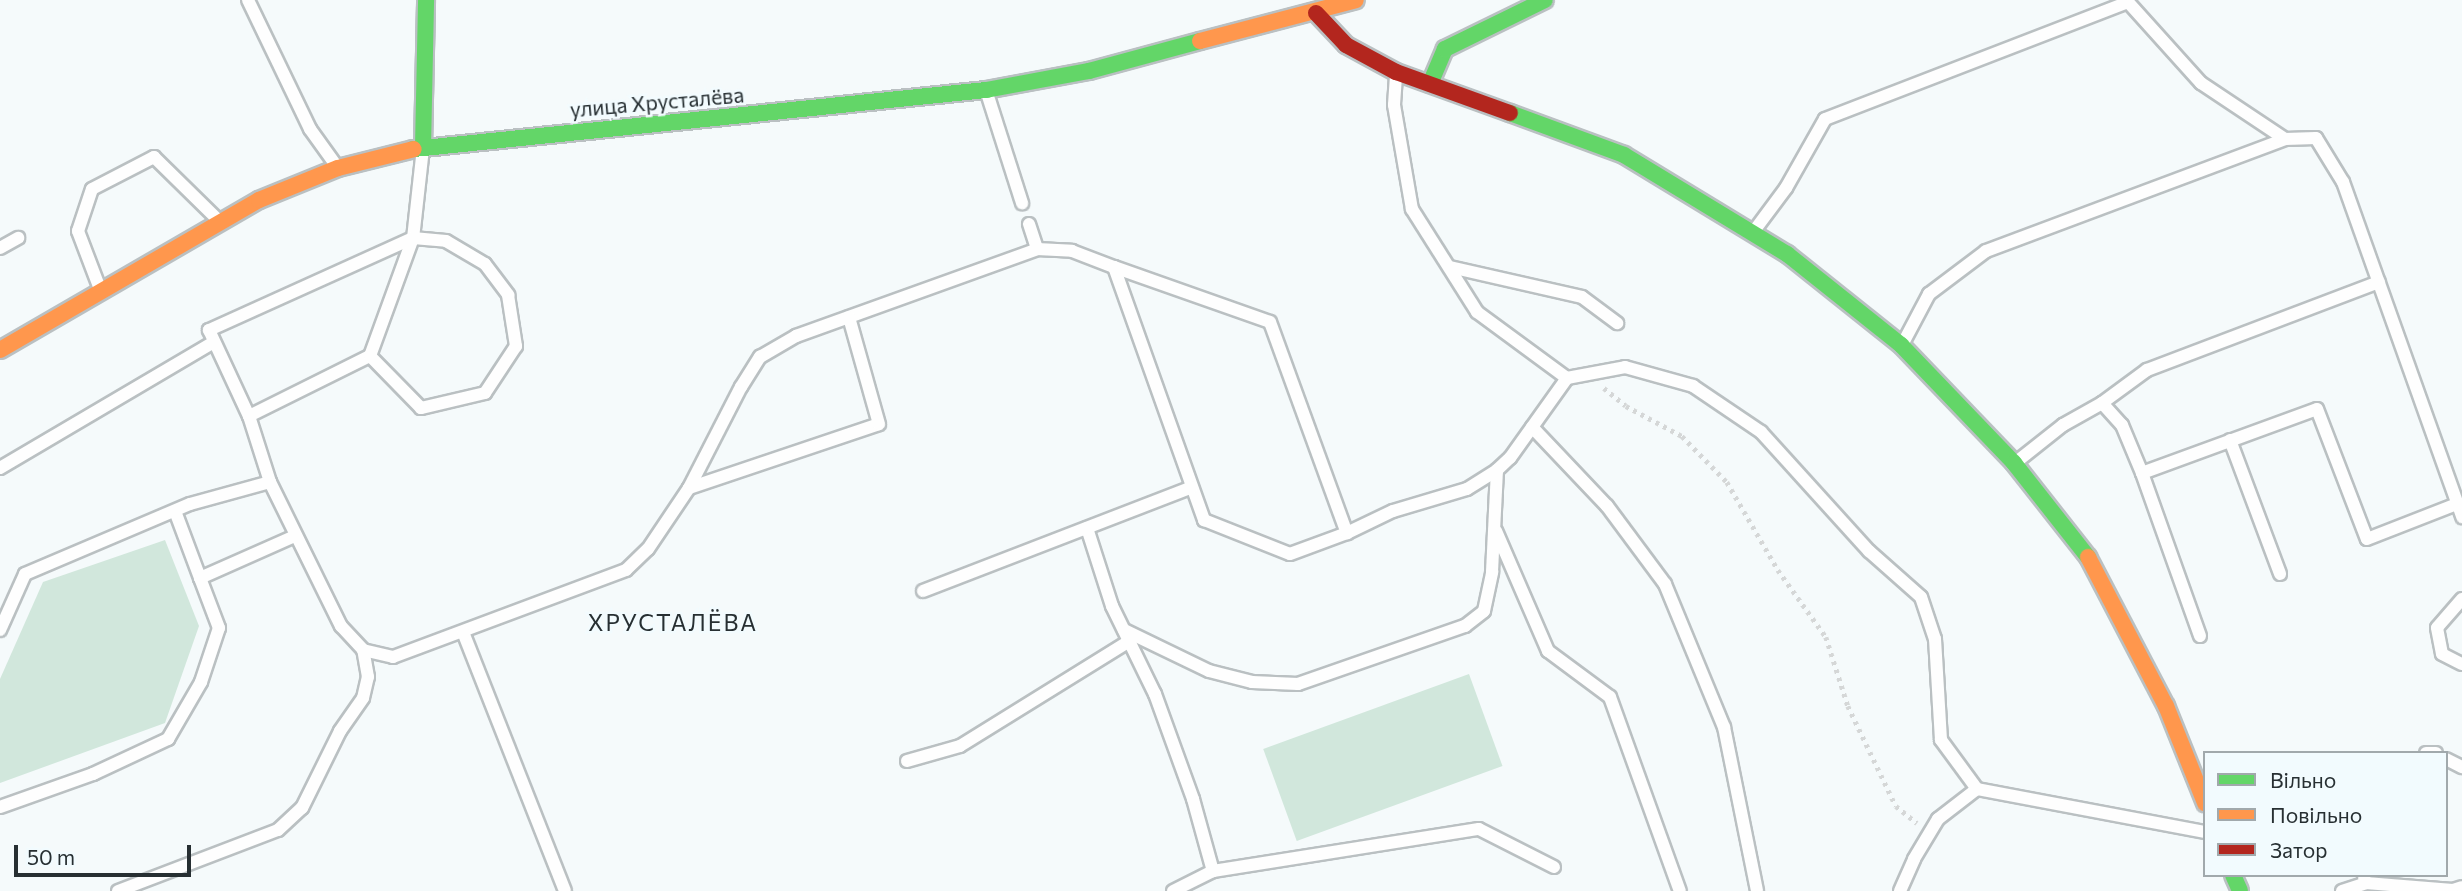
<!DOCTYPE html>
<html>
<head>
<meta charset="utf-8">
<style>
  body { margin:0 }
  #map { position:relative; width:2462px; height:891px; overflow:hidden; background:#f5fafb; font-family:Commissioner,sans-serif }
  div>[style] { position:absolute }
  .green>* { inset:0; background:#d1e7dc; transform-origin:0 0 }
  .path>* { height:4.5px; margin-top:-2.25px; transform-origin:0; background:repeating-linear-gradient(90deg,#d5d7d7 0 3.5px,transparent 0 8.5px) }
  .roads { filter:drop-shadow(2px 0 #bac0c2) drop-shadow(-2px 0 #bac0c2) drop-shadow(0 2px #bac0c2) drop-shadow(0 -2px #bac0c2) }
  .lane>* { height:12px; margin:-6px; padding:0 6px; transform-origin:6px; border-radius:6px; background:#fefefe }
  .fast>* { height:16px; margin:-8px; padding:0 8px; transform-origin:8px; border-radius:8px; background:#63d668 }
  .slow>* { height:16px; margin:-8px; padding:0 8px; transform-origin:8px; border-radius:8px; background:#ff974d }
  .jam>* { height:16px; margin:-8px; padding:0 8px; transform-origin:8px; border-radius:8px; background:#b3261e }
  span { translate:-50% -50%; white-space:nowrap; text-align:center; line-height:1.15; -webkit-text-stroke:5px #f2fbfe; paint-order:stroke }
  .street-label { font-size:21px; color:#272f32 }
  .neighbourhood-label { font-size:23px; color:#272f32; letter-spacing:2px }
  .legend { position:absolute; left:2203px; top:751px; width:245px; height:126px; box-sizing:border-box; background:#f2fbfe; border:2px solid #a1a9ac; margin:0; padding:9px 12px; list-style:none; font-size:21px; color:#272f32 }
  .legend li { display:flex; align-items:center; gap:14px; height:35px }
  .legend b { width:35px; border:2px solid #a1a9ac }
  .scale { position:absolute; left:14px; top:845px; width:177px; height:32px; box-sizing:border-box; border:4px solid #272f32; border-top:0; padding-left:9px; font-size:21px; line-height:24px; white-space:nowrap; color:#272f32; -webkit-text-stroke:5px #f2fbfe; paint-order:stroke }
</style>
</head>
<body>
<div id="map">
  <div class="green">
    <i style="clip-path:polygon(165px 540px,199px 626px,165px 723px,0 783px,0 679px,43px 582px)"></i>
    <i style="left:1469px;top:674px;width:98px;height:219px;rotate:70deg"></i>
  </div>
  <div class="path">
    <i style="left:1604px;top:388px;width:28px;rotate:39deg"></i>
    <i style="left:1626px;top:406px;width:64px;rotate:28.2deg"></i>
    <i style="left:1682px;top:436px;width:64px;rotate:45.6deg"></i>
    <i style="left:1727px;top:482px;width:102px;rotate:59.9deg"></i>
    <i style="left:1778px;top:570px;width:82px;rotate:54.4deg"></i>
    <i style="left:1826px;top:637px;width:72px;rotate:72.3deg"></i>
    <i style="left:1848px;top:706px;width:111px;rotate:64.4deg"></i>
    <i style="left:1896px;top:806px;width:27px;rotate:39deg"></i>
  </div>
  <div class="roads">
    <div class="lane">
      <i style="left:248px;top:0;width:143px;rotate:64.3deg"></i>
      <i style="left:310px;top:129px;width:48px;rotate:54.3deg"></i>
      <i style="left:1396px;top:76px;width:29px;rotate:94deg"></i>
      <i style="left:1394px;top:105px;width:106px;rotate:80.2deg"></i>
      <i style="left:1412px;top:209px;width:122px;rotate:57.7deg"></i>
      <i style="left:1477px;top:312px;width:112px;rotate:36.3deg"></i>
      <i style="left:1567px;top:378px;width:59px;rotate:-10.7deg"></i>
      <i style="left:1625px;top:367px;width:71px;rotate:15.6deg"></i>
      <i style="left:1693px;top:386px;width:82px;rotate:34.1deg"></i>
      <i style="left:1761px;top:432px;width:161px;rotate:47.8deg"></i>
      <i style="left:1869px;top:551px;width:69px;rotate:41.5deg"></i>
      <i style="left:1921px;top:597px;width:44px;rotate:71.6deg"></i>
      <i style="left:1935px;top:639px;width:101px;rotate:86.6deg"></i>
      <i style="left:1941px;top:740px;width:61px;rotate:53.7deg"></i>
      <i style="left:1977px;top:789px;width:232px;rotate:10.7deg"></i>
      <i style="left:986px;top:90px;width:119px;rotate:72.3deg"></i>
      <i style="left:423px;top:148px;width:91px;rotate:96.3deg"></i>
      <i style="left:413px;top:238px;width:224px;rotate:155.7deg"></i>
      <i style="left:209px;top:330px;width:95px;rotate:65.1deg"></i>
      <i style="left:249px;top:416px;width:69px;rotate:72.3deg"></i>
      <i style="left:270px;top:482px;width:161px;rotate:63.8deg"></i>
      <i style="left:341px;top:626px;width:33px;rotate:47deg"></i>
      <i style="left:363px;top:650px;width:31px;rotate:13deg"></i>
      <i style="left:393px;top:657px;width:249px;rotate:-20.5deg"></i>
      <i style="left:626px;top:570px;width:30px;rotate:-44deg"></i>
      <i style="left:648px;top:549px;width:73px;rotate:-56.1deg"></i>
      <i style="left:689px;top:488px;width:114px;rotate:-62.8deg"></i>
      <i style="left:741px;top:387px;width:36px;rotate:-58deg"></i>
      <i style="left:760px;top:357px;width:42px;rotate:-30.3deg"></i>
      <i style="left:796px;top:336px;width:256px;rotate:-19.8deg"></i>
      <i style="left:1029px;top:224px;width:26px;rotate:72deg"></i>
      <i style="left:1037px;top:249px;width:35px;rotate:3deg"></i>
      <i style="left:1072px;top:251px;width:45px;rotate:20.9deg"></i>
      <i style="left:1114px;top:267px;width:269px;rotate:70.4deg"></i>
      <i style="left:1204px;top:520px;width:92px;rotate:21.6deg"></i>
      <i style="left:1290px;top:554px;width:61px;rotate:-20.2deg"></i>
      <i style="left:1347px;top:533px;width:51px;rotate:-25.6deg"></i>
      <i style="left:1393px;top:511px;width:77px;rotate:-16.6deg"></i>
      <i style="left:1467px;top:489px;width:36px;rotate:-32deg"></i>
      <i style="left:1497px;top:470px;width:18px;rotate:-43deg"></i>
      <i style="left:1510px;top:458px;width:98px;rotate:-54.5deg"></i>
      <i style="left:1754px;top:231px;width:54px;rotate:-53.3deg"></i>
      <i style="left:1786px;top:188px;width:79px;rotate:-60.5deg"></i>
      <i style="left:1825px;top:119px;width:325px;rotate:-21.1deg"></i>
      <i style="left:2128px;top:2px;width:109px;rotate:48deg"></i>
      <i style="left:2201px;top:83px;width:101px;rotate:33.7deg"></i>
      <i style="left:2285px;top:139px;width:31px;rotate:-2deg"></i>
      <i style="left:2316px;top:138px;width:52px;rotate:58.5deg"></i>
      <i style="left:2343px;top:182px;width:356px;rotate:70.4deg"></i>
      <i style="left:0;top:248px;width:21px;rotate:-29deg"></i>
      <i style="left:1114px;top:267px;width:165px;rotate:19.4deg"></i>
      <i style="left:1270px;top:322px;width:225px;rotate:70deg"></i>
      <i style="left:1450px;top:267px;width:135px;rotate:12.8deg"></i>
      <i style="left:1582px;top:297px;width:44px;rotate:36.6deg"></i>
      <i style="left:100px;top:289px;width:62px;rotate:-110.8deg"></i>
      <i style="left:78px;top:231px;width:44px;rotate:-71.6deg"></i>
      <i style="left:92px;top:189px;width:70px;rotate:-27.3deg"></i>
      <i style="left:154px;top:157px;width:90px;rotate:44.5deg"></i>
      <i style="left:1902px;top:345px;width:58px;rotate:-62.1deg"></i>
      <i style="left:1929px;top:294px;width:71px;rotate:-37deg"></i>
      <i style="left:1986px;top:251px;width:319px;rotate:-20.5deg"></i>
      <i style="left:2102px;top:403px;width:30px;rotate:48deg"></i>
      <i style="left:2122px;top:425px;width:52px;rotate:67.4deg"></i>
      <i style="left:2142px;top:473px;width:173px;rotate:70.4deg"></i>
      <i style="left:249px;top:416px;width:135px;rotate:-26.4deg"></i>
      <i style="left:370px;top:356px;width:126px;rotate:-70deg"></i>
      <i style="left:413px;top:238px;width:33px;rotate:5deg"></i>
      <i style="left:446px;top:241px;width:45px;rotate:30.5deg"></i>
      <i style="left:485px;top:264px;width:39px;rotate:53deg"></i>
      <i style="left:508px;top:295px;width:52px;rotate:81.1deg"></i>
      <i style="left:516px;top:346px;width:56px;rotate:123.4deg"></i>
      <i style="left:485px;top:393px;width:66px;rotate:166.8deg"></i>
      <i style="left:421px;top:408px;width:73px;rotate:-134.4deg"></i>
      <i style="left:1532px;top:427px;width:109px;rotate:46.5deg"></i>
      <i style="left:1607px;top:506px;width:97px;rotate:53.4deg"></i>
      <i style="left:1665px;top:584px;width:155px;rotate:67.6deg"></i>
      <i style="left:1724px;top:727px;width:167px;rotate:78.6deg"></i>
      <i style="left:2230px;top:440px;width:143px;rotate:69.5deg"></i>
      <i style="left:2015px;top:463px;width:61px;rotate:-38.4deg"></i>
      <i style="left:2063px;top:425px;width:45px;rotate:-29.4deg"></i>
      <i style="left:2102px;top:403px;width:56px;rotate:-36.3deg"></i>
      <i style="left:2147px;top:370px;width:248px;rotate:-20.8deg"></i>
      <i style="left:0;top:468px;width:248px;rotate:-30.5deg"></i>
      <i style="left:2142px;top:473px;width:186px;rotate:-20.1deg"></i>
      <i style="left:2317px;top:409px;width:139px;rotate:69deg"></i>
      <i style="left:2367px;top:539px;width:97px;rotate:-21.3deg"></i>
      <i style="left:689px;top:488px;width:200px;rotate:-18.6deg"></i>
      <i style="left:879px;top:424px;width:111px;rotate:-105.7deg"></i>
      <i style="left:175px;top:511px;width:72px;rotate:69.5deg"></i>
      <i style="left:200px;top:578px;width:104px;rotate:-23.9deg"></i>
      <i style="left:1087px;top:528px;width:82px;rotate:72.2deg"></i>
      <i style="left:1112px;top:606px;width:98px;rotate:64deg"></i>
      <i style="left:1155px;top:694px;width:112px;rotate:70.1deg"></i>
      <i style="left:1193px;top:799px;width:75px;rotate:74.5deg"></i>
      <i style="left:1496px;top:531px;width:131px;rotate:66.6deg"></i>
      <i style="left:1548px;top:651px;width:77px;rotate:36.6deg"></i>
      <i style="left:1610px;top:697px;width:206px;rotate:70.2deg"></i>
      <i style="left:923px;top:591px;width:288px;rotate:-21.1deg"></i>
      <i style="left:2462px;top:599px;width:38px;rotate:131deg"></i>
      <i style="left:2437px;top:628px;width:26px;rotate:79deg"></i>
      <i style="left:2442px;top:654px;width:22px;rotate:27deg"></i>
      <i style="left:0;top:630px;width:61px;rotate:-65.9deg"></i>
      <i style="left:25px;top:574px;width:179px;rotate:-23deg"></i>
      <i style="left:190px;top:504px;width:83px;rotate:-15.4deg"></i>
      <i style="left:1124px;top:630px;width:94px;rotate:25.8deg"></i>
      <i style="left:1209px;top:671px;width:44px;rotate:14.3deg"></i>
      <i style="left:1252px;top:682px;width:46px;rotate:2.5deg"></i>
      <i style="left:1298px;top:684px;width:177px;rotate:-19.2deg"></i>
      <i style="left:1465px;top:626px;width:24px;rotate:-38deg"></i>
      <i style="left:1484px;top:611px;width:40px;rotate:-78deg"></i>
      <i style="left:1492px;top:572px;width:102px;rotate:-87.2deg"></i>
      <i style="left:463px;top:632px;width:278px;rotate:68.5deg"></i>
      <i style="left:2426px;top:753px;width:10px"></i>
      <i style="left:2446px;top:759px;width:18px;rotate:27deg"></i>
      <i style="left:907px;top:761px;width:55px;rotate:-15.8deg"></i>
      <i style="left:960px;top:746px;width:201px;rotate:-31.8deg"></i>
      <i style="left:0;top:807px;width:99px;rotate:-19.5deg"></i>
      <i style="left:93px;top:774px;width:83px;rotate:-25deg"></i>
      <i style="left:168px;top:739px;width:66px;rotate:-59.9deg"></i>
      <i style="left:201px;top:682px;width:57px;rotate:-71.6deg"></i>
      <i style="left:219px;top:628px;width:53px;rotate:-110.8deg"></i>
      <i style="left:2366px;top:883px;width:87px;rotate:4.6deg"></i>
      <i style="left:2453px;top:890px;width:9px;rotate:-18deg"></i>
      <i style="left:118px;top:891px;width:171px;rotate:-20.9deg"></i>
      <i style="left:278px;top:830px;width:33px;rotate:-43deg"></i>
      <i style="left:302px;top:808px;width:86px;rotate:-63.7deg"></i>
      <i style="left:340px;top:731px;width:40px;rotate:-55.1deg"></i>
      <i style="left:363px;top:698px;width:22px;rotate:-77deg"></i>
      <i style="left:368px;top:677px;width:27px;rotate:-100deg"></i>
      <i style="left:1173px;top:891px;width:45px;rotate:-26.6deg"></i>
      <i style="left:1213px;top:871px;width:269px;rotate:-9deg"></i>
      <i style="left:1479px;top:829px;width:84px;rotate:26.9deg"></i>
      <i style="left:1900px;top:891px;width:35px;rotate:-66deg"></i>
      <i style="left:1914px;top:859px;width:47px;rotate:-59deg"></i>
      <i style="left:1938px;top:819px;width:49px;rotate:-37.6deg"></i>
      <i style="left:2342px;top:891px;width:25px;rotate:-18deg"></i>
      <i style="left:2366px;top:883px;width:5px;rotate:-112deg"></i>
    </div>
    <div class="fast">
      <i style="left:1430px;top:84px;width:38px;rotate:-67deg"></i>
      <i style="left:1445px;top:49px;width:111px;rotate:-26.1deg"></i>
      <i style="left:1510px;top:113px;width:121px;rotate:20.2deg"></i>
      <i style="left:1624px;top:155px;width:191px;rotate:31.3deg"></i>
      <i style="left:1787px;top:254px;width:146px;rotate:38.6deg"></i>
      <i style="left:1901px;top:345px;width:163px;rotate:46.2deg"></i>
      <i style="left:2014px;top:463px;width:120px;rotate:51.8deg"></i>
      <i style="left:423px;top:147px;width:147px;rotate:-88.8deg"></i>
      <i style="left:414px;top:149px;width:575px;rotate:-5.89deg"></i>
      <i style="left:986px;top:90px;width:105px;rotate:-10.5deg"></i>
      <i style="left:1089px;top:71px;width:115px;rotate:-15.1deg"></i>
      <i style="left:2233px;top:875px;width:17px;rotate:66deg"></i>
    </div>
    <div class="slow">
      <i style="left:1200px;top:41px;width:161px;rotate:-14.7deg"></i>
      <i style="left:0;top:350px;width:299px;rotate:-30.1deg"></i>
      <i style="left:259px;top:200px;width:85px;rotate:-22.1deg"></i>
      <i style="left:338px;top:168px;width:78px;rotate:-14deg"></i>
      <i style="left:2088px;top:557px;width:168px;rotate:62.4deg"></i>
      <i style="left:2166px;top:706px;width:105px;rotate:68.1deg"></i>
    </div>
    <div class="jam">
      <i style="left:1316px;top:13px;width:44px;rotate:46.8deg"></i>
      <i style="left:1346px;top:45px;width:57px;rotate:28.4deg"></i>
      <i style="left:1396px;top:72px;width:121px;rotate:19.8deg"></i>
    </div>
  </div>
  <div class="street-label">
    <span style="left:657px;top:102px;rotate:-5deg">улица Хрусталёва</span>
  </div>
  <div class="neighbourhood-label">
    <span style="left:673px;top:622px">ХРУСТАЛЁВА</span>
  </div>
  <ul class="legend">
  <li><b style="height:9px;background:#63d668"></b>Вільно</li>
  <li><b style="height:9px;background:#ff974d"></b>Повільно</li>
  <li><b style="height:9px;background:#b3261e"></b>Затор</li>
  </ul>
  <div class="scale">50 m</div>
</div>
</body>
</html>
